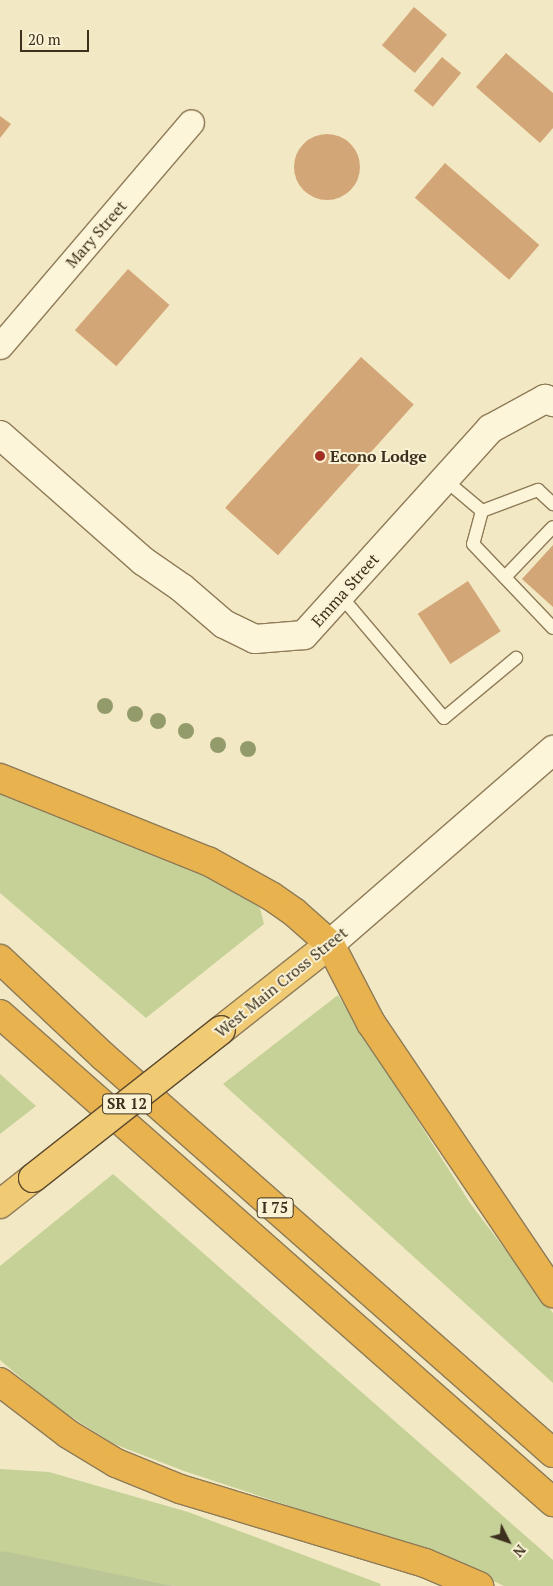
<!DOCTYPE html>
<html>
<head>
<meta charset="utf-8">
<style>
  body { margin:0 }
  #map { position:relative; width:553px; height:1586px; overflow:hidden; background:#f2e9c4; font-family:"PT Serif",serif }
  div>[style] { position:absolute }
  .green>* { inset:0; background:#c5d197 }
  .cemetery>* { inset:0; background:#bbc696 }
  .building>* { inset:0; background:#d3a677; transform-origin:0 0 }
  .round { border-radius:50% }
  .roads { filter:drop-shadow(1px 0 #8f7b58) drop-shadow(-1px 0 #8f7b58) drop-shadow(0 1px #8f7b58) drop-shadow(0 -1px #8f7b58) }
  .service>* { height:12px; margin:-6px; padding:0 6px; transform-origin:6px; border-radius:6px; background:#fcf5d9 }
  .minor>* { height:25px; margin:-12.5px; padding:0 12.5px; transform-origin:12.5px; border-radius:12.5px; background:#fcf5d9 }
  .tertiary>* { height:28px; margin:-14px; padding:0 14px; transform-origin:14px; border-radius:14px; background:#fcf5d9 }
  .secondary>* { height:28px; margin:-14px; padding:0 14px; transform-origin:14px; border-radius:14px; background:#fcf5d9 }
  .trunk>* { height:28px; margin:-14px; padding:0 14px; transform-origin:14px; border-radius:14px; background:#f0cb74 }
  .motorway>* { height:28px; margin:-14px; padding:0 14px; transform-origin:14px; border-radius:14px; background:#e8b34e }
  .bridges { filter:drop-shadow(1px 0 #5c482d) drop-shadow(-1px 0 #5c482d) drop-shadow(0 1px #5c482d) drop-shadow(0 -1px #5c482d) }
  .trunk-bridge>* { height:28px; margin:-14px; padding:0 14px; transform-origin:14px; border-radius:14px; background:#f0cb74 }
  .trees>* { width:16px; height:16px; margin:-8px; border-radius:50%; background:#949b6b }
  .dots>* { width:14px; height:14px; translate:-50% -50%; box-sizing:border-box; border:2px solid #f9f2d5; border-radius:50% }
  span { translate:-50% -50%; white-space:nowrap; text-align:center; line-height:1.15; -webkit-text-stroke:4px #f9f2d5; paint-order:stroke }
  .shield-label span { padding:1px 4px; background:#f9f2d5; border:1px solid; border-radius:4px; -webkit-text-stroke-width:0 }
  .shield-label { font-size:15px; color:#3d301e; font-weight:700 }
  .street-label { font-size:16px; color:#3d301e }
  .poi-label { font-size:16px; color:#3d301e; font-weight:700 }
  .left { translate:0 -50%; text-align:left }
  .north { position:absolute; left:483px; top:1516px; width:50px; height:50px; -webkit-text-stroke:4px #f9f2d5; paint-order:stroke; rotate:131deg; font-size:14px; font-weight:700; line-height:20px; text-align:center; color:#3d301e }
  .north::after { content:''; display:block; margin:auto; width:18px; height:22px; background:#3d301e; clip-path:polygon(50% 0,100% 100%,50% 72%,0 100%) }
  .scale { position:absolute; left:20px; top:30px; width:69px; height:22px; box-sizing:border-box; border:2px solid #3d301e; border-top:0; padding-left:6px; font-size:15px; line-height:18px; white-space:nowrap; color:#3d301e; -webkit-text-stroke:4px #f9f2d5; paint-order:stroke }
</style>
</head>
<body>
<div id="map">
  <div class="green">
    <i style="clip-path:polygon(0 793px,182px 862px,239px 891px,260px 908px,264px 924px,146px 1018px,0 893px)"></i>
    <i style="clip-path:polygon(338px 995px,470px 1203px,553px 1313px,553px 1383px,223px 1084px)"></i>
    <i style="clip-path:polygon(0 1074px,36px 1106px,0 1134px)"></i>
    <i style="clip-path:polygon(113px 1174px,553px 1560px,553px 1586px,504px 1586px,441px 1556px,184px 1471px,114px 1444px,51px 1404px,0 1360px,0 1266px)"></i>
    <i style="clip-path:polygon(0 1469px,49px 1472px,188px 1512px,381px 1584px,380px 1586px,175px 1586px,0 1551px)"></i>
  </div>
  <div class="cemetery">
    <i style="clip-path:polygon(0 1551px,8px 1552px,175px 1586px,0 1586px)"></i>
  </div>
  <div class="building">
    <i style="left:414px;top:7px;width:43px;height:50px;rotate:40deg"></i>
    <i style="clip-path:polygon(506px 53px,553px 93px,553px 128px,540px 143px,476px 87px)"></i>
    <i style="left:442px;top:57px;width:25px;height:44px;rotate:40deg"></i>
    <i style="clip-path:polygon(0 116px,11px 124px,0 138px)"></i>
    <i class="round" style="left:294px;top:134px;width:66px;height:66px"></i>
    <i style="left:445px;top:163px;width:125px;height:46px;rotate:41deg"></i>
    <i style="left:128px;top:269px;width:55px;height:81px;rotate:41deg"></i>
    <i style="left:361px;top:357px;width:71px;height:203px;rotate:42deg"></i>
    <i style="clip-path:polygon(553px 545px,553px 607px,522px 579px)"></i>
    <i style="left:468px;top:581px;width:60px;height:60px;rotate:57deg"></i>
  </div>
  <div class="roads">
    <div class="service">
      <i style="left:444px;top:479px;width:50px;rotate:40.1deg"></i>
      <i style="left:482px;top:511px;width:34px;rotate:105deg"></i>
      <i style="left:473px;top:544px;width:116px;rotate:46.4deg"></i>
      <i style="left:482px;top:511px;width:60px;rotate:-20.6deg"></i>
      <i style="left:538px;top:490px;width:21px;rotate:43deg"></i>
      <i style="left:505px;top:577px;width:69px;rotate:-46.2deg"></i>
      <i style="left:340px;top:595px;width:161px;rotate:49.8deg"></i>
      <i style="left:444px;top:718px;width:94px;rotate:-39.8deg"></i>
    </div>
    <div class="minor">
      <i style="left:0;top:346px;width:294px;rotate:-49.5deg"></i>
    </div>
    <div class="tertiary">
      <i style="left:0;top:435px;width:191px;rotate:41.4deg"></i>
      <i style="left:143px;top:561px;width:47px;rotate:34.7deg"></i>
      <i style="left:182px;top:588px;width:55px;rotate:40.6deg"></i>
      <i style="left:224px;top:624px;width:34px;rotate:26deg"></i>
      <i style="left:255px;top:639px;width:49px;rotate:-4.7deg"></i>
      <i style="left:304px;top:635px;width:278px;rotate:-47.9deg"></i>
      <i style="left:490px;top:429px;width:63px;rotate:-28.6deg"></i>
      <i style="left:545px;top:399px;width:9px;rotate:21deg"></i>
    </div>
    <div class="secondary">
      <i style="left:330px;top:944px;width:296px;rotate:-41deg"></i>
    </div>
    <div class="trunk">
      <i style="left:221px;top:1030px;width:139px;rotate:-38.3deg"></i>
      <i style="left:0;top:1204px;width:42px;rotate:-38.2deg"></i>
    </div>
    <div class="motorway">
      <i style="left:0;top:778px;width:224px;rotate:21.8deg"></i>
      <i style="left:208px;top:861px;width:72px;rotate:29.1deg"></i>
      <i style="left:271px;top:896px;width:28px;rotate:35deg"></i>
      <i style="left:294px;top:912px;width:48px;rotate:41.6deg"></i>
      <i style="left:330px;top:944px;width:89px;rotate:62.6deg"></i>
      <i style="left:371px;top:1023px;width:326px;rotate:56deg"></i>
      <i style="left:0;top:959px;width:141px;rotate:43.3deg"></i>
      <i style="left:103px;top:1056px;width:600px;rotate:41.42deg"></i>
      <i style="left:0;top:1014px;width:738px;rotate:41.43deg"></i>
      <i style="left:0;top:1382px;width:86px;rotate:37.4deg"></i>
      <i style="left:68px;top:1434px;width:56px;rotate:31.1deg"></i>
      <i style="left:116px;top:1463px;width:69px;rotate:22.1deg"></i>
      <i style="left:180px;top:1489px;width:256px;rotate:16.8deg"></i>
      <i style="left:425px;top:1563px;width:59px;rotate:23.1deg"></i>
    </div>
  </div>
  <div class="bridges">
    <div class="trunk-bridge">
      <i style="left:33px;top:1178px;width:239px;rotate:-38.2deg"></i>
    </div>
  </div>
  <div class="trees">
    <i style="left:105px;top:706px"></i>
    <i style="left:135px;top:714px"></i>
    <i style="left:158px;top:721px"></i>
    <i style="left:186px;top:731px"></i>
    <i style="left:218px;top:745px"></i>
    <i style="left:248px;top:749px"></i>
  </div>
  <div class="dots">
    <i style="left:320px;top:456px;background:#a32f23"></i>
  </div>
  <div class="shield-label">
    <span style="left:127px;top:1104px">SR 12</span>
    <span style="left:275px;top:1208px">I 75</span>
  </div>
  <div class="street-label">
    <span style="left:96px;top:234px;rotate:-49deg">Mary Street</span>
    <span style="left:345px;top:590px;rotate:-48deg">Emma Street</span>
    <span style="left:281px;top:982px;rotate:-39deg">West Main Cross Street</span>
  </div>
  <div class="poi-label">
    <span class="left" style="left:330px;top:456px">Econo Lodge</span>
  </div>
  <div class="north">N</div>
  <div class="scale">20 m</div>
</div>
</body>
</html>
